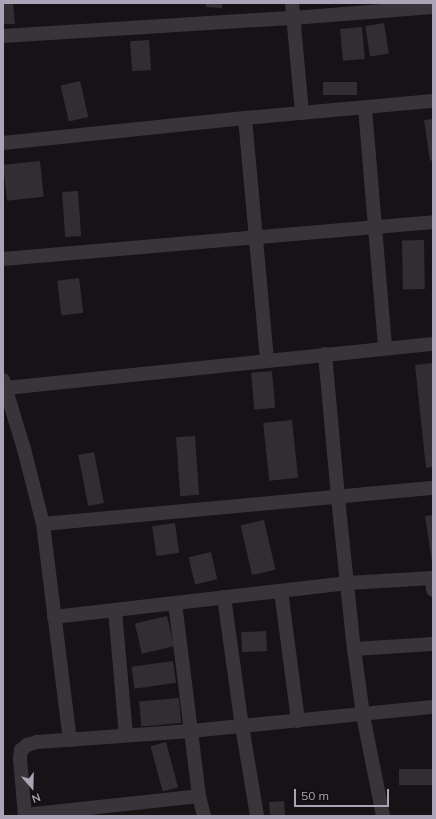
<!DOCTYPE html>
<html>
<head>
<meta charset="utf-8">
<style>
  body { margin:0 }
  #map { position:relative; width:436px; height:819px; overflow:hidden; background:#151315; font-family:Mulish,sans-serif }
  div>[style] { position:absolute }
  .building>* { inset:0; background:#302e31; transform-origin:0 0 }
  .minor>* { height:14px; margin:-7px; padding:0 7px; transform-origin:7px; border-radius:7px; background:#37343a }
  span { translate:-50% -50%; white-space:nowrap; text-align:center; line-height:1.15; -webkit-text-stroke:3px #100e10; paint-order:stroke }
  .frame { position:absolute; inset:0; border:4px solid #aba4b6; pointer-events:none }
  .north { position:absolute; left:12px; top:767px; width:40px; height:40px; -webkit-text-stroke:3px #100e10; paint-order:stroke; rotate:160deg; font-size:11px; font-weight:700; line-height:16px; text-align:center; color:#aba4b6 }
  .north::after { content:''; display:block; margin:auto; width:14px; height:18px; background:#aba4b6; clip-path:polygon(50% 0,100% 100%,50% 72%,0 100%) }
  .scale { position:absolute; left:294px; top:789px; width:95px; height:18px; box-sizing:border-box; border:2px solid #aba4b6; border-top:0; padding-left:5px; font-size:12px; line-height:14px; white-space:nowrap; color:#aba4b6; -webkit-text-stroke:3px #100e10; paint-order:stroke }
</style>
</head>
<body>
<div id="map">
  <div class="building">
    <i style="clip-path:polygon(3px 3px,13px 3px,15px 24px,3px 24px)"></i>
    <i style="clip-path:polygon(206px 3px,222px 3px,222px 8px,206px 7px)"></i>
    <i style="left:384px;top:23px;width:31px;height:19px;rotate:81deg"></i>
    <i style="left:362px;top:27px;width:32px;height:22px;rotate:85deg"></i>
    <i style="left:149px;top:40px;width:30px;height:19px;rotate:86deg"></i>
    <i style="left:80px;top:81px;width:37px;height:20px;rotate:77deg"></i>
    <i style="left:357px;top:82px;width:13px;height:34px;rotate:90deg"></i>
    <i style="clip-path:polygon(433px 119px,433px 160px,430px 161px,424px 120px)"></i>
    <i style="left:40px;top:161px;width:36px;height:37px;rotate:84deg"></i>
    <i style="left:78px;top:191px;width:45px;height:16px;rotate:86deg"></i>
    <i style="left:424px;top:240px;width:49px;height:22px;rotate:89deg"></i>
    <i style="left:79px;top:278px;width:35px;height:22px;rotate:83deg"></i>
    <i style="clip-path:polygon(433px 363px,433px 467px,426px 468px,415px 365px)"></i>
    <i style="left:272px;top:371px;width:37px;height:21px;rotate:85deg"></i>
    <i style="left:292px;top:420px;width:58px;height:29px;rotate:84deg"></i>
    <i style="left:195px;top:436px;width:59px;height:19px;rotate:86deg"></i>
    <i style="left:94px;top:452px;width:52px;height:16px;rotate:79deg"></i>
    <i style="clip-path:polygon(433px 515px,433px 562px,432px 562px,425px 516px)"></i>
    <i style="left:264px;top:520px;width:51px;height:24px;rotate:77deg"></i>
    <i style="left:175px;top:523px;width:30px;height:23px;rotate:82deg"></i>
    <i style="left:211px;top:552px;width:28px;height:23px;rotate:77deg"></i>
    <i style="left:167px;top:616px;width:31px;height:33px;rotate:77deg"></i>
    <i style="left:266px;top:631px;width:20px;height:25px;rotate:87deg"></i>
    <i style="left:173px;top:661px;width:22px;height:42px;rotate:82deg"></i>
    <i style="left:179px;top:698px;width:25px;height:40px;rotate:85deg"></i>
    <i style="left:166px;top:742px;width:47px;height:16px;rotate:75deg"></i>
    <i style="left:433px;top:769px;width:16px;height:34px;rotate:90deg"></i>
    <i style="left:284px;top:801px;width:15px;height:15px;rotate:86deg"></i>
  </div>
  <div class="minor">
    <i style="left:292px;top:3px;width:110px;rotate:84.8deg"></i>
    <i style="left:3px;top:36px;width:291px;rotate:-3.6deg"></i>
    <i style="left:293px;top:18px;width:140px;rotate:-4.5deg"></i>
    <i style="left:365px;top:108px;width:241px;rotate:85.2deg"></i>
    <i style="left:245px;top:118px;width:243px;rotate:84.8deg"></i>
    <i style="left:3px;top:143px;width:243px;rotate:-5.9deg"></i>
    <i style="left:245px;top:118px;width:189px;rotate:-5.2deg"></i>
    <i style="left:3px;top:259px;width:432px;rotate:-4.9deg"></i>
    <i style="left:325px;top:354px;width:145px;rotate:84.8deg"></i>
    <i style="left:338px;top:498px;width:152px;rotate:84deg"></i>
    <i style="left:354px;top:649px;width:67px;rotate:82.2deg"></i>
    <i style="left:363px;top:715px;width:103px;rotate:78.8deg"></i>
    <i style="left:3px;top:380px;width:72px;rotate:73.1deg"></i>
    <i style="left:24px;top:449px;width:77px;rotate:75.8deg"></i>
    <i style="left:43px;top:524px;width:218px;rotate:82.9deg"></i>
    <i style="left:6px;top:388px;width:429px;rotate:-5.9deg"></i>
    <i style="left:43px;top:524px;width:392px;rotate:-5.3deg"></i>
    <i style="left:432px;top:578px;width:12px;rotate:85deg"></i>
    <i style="left:281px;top:591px;width:131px;rotate:82.5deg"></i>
    <i style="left:224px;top:597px;width:130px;rotate:82.1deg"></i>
    <i style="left:242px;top:726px;width:91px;rotate:80.5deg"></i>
    <i style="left:175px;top:603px;width:194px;rotate:82.9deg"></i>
    <i style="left:199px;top:796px;width:21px;rotate:76deg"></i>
    <i style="left:115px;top:610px;width:125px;rotate:85deg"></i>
    <i style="left:54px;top:617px;width:296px;rotate:-6.6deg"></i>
    <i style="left:348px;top:583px;width:85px;rotate:-3.4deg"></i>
    <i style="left:354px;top:649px;width:79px;rotate:-3.6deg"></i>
    <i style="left:25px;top:815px;width:175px;rotate:-6.2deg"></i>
    <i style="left:25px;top:816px;width:57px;rotate:-95deg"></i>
    <i style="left:20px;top:759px;width:9px;rotate:-84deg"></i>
    <i style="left:21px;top:750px;width:8px;rotate:-40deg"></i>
    <i style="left:27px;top:745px;width:10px;rotate:-17deg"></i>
    <i style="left:37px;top:742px;width:154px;rotate:-4.1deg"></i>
    <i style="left:191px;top:731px;width:243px;rotate:-5.7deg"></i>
  </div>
  <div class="frame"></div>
  <div class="north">N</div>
  <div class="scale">50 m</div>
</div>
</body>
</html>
